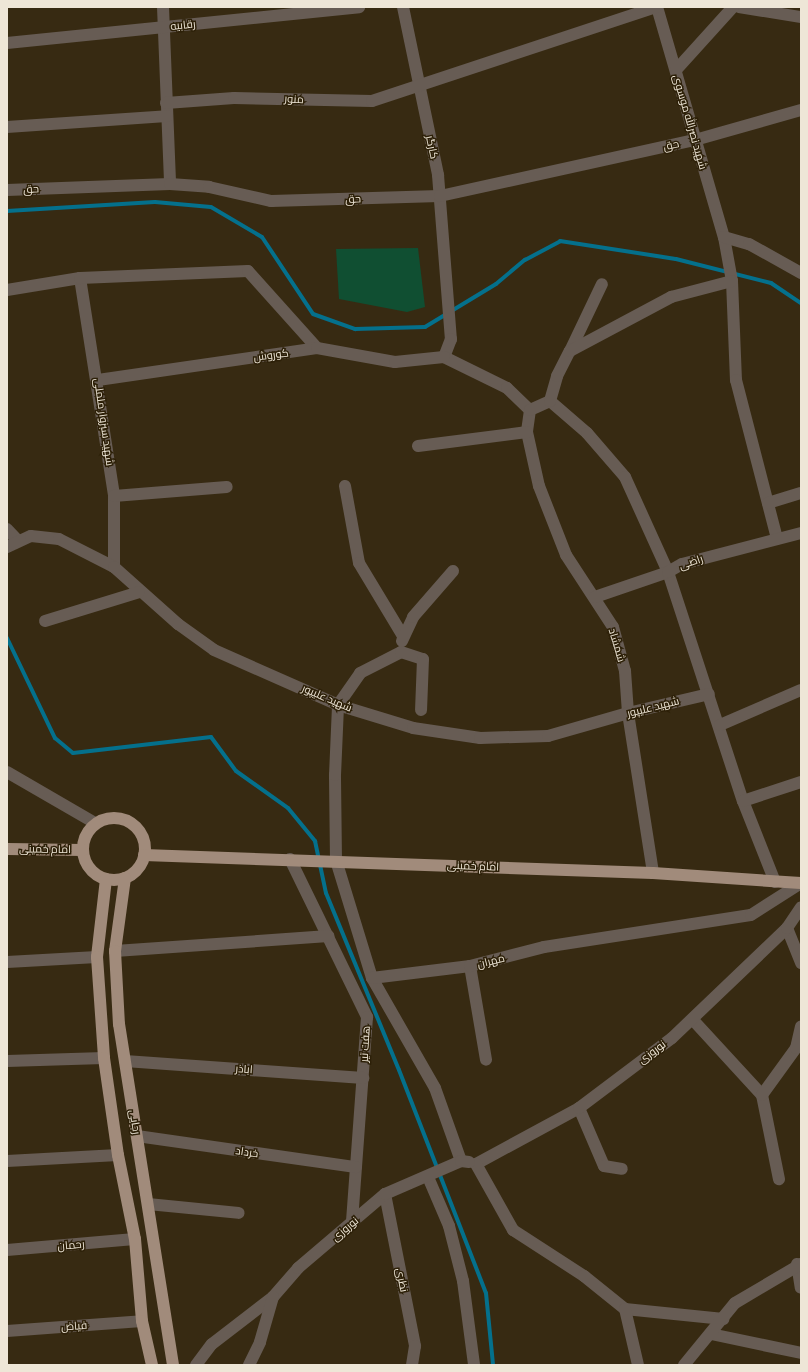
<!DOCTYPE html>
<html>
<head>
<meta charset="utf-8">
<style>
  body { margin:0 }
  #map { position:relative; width:808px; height:1372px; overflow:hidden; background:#372a12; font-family:Barlow,Cairo,sans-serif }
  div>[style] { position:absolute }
  .green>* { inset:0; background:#104f32 }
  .stream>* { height:4px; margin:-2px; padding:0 2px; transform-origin:2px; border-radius:2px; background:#04708c }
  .minor>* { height:12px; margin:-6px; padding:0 6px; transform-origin:6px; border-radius:6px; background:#675c54 }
  .major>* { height:12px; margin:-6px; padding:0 6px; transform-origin:6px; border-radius:6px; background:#a18b7b }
  .major>.ring { margin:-6px; padding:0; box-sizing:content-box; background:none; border:12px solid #a18b7b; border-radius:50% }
  span { translate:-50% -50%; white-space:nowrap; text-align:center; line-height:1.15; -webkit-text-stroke:3px #2d2008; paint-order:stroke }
  .street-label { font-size:11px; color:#eee6d7 }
  .frame { position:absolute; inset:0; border:8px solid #eee6d7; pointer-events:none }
</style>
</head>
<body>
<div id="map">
  <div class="green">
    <i style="clip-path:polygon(418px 248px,425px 307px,407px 312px,339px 299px,336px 249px)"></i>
  </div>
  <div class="stream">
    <i style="left:7px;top:211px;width:148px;rotate:-3.5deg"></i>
    <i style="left:155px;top:202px;width:56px;rotate:5.1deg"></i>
    <i style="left:211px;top:207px;width:59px;rotate:30.5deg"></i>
    <i style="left:262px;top:237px;width:92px;rotate:56.5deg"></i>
    <i style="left:313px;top:314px;width:45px;rotate:19.7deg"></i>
    <i style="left:355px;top:329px;width:70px;rotate:-1.6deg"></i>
    <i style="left:425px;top:327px;width:83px;rotate:-31.2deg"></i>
    <i style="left:496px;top:284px;width:38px;rotate:-40deg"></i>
    <i style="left:525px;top:260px;width:40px;rotate:-28deg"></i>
    <i style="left:560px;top:241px;width:117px;rotate:8.8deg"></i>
    <i style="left:676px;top:259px;width:98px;rotate:14.2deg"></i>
    <i style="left:771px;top:283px;width:36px;rotate:34deg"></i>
    <i style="left:7px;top:638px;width:111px;rotate:64.4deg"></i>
    <i style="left:55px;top:738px;width:23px;rotate:40deg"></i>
    <i style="left:73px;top:753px;width:139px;rotate:-6.6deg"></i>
    <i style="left:211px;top:737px;width:42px;rotate:53.7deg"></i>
    <i style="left:236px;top:771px;width:64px;rotate:35.4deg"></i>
    <i style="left:288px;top:808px;width:43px;rotate:50.7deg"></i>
    <i style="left:315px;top:841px;width:53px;rotate:78.1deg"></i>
    <i style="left:326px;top:893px;width:191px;rotate:67.6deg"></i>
    <i style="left:399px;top:1070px;width:239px;rotate:68.7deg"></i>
    <i style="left:486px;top:1293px;width:72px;rotate:84.4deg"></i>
  </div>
  <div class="minor">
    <i style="left:163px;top:7px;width:177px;rotate:87.7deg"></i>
    <i style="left:403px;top:7px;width:172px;rotate:78.2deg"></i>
    <i style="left:438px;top:175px;width:165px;rotate:85.5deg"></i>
    <i style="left:451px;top:339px;width:19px;rotate:111deg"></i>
    <i style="left:657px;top:7px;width:240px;rotate:73.8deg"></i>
    <i style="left:724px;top:237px;width:45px;rotate:79.7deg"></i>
    <i style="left:732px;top:281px;width:99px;rotate:87.7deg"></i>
    <i style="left:736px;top:380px;width:164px;rotate:75.5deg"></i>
    <i style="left:739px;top:7px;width:63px;rotate:9.2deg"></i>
    <i style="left:7px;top:43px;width:354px;rotate:-5.8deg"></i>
    <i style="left:676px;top:70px;width:85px;rotate:-47.9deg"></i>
    <i style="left:166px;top:103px;width:68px;rotate:-4.2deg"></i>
    <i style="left:234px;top:98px;width:138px;rotate:1.2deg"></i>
    <i style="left:372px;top:101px;width:299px;rotate:-18.3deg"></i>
    <i style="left:7px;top:127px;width:160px;rotate:-3.9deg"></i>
    <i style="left:7px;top:190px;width:163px;rotate:-2.1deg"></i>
    <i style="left:170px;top:184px;width:39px;rotate:4deg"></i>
    <i style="left:209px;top:187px;width:64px;rotate:12.7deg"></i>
    <i style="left:271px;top:201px;width:169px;rotate:-1.7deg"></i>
    <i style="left:440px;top:196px;width:261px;rotate:-12.4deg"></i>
    <i style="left:695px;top:140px;width:110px;rotate:-15.8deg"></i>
    <i style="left:724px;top:237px;width:26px;rotate:16deg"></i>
    <i style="left:749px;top:244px;width:60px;rotate:29.1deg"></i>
    <i style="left:80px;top:278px;width:221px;rotate:81.1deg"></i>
    <i style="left:114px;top:496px;width:71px;rotate:90deg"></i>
    <i style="left:7px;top:290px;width:74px;rotate:-9.3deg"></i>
    <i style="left:80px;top:278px;width:168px;rotate:-2.4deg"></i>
    <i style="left:248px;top:271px;width:103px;rotate:48.1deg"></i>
    <i style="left:570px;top:351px;width:74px;rotate:-64.5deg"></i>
    <i style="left:444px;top:357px;width:70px;rotate:26.2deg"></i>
    <i style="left:507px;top:388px;width:32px;rotate:44deg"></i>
    <i style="left:98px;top:380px;width:221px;rotate:-8.3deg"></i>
    <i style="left:317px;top:348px;width:79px;rotate:10.2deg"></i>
    <i style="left:395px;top:362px;width:49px;rotate:-5.8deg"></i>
    <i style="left:550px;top:401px;width:49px;rotate:40.9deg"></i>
    <i style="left:587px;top:433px;width:58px;rotate:49.2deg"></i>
    <i style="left:625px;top:477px;width:104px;rotate:65.6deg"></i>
    <i style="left:668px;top:572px;width:241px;rotate:71.9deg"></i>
    <i style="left:743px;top:801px;width:87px;rotate:68.4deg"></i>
    <i style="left:530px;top:410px;width:22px;rotate:98deg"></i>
    <i style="left:527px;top:432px;width:55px;rotate:77.5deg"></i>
    <i style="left:539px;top:486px;width:74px;rotate:68.6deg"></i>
    <i style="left:566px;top:555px;width:86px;rotate:56.9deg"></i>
    <i style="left:613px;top:627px;width:46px;rotate:74.7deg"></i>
    <i style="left:625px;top:671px;width:42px;rotate:85.9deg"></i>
    <i style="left:628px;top:713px;width:162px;rotate:81.1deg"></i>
    <i style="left:530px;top:410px;width:22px;rotate:-24deg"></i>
    <i style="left:550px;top:401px;width:26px;rotate:-74deg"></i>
    <i style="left:557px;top:376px;width:28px;rotate:-63deg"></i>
    <i style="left:570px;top:351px;width:115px;rotate:-28.1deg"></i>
    <i style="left:671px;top:297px;width:63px;rotate:-14.7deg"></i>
    <i style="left:418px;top:446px;width:110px;rotate:-7.3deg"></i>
    <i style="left:345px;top:486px;width:78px;rotate:79.7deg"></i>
    <i style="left:359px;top:563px;width:85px;rotate:58.9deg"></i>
    <i style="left:114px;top:496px;width:113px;rotate:-4.6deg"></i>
    <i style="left:768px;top:503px;width:34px;rotate:-17deg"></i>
    <i style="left:7px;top:529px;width:16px;rotate:47deg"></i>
    <i style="left:7px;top:547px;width:26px;rotate:-25deg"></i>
    <i style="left:31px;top:536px;width:28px;rotate:6deg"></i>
    <i style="left:59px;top:539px;width:62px;rotate:27deg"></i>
    <i style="left:114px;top:567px;width:86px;rotate:41.7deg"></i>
    <i style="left:178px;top:624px;width:44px;rotate:35.8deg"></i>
    <i style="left:214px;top:650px;width:136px;rotate:23.9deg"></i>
    <i style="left:338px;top:705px;width:78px;rotate:17deg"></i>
    <i style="left:413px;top:728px;width:68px;rotate:8.5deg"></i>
    <i style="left:480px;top:738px;width:68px;rotate:-1.7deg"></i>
    <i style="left:548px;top:736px;width:83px;rotate:-16deg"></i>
    <i style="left:628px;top:713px;width:83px;rotate:-13.2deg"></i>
    <i style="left:595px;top:597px;width:77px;rotate:-18.9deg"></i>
    <i style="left:668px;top:572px;width:16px;rotate:-30deg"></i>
    <i style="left:682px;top:564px;width:123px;rotate:-14.6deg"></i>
    <i style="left:45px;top:621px;width:98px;rotate:-17.1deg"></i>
    <i style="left:402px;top:641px;width:26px;rotate:-65deg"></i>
    <i style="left:413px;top:617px;width:61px;rotate:-49deg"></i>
    <i style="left:720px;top:725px;width:88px;rotate:-23.4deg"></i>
    <i style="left:7px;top:772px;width:102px;rotate:30.1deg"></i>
    <i style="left:743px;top:801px;width:61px;rotate:-18.1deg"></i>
    <i style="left:290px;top:859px;width:176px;rotate:64deg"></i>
    <i style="left:367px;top:1017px;width:206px;rotate:94.2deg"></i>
    <i style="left:787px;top:928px;width:38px;rotate:68deg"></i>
    <i style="left:115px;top:951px;width:214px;rotate:-4deg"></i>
    <i style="left:7px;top:962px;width:90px;rotate:-3.2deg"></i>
    <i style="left:470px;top:966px;width:95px;rotate:80.3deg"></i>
    <i style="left:372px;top:978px;width:123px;rotate:-107deg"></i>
    <i style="left:336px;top:860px;width:85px;rotate:-90.7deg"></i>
    <i style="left:335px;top:775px;width:70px;rotate:-87.5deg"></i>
    <i style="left:338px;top:705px;width:39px;rotate:-55deg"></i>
    <i style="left:360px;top:673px;width:46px;rotate:-27.1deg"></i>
    <i style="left:401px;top:652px;width:23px;rotate:18deg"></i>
    <i style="left:423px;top:659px;width:51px;rotate:92.2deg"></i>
    <i style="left:693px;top:1020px;width:102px;rotate:47.4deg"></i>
    <i style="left:762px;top:1095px;width:86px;rotate:78.6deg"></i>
    <i style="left:7px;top:1061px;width:97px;rotate:-1.8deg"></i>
    <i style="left:125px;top:1061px;width:239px;rotate:4.1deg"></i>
    <i style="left:762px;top:1095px;width:58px;rotate:-54.1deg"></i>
    <i style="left:796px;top:1048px;width:22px;rotate:-77deg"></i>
    <i style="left:579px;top:1108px;width:63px;rotate:66.7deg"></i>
    <i style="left:604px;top:1166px;width:18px;rotate:9deg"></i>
    <i style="left:137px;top:1136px;width:221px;rotate:8.1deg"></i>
    <i style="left:7px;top:1161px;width:111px;rotate:-3.1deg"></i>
    <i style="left:461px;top:1161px;width:77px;rotate:-109.6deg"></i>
    <i style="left:435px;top:1088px;width:127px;rotate:-119.8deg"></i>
    <i style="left:372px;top:978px;width:99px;rotate:-7deg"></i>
    <i style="left:470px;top:966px;width:76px;rotate:-14.4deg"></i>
    <i style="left:544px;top:947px;width:209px;rotate:-8.8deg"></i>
    <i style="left:751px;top:915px;width:59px;rotate:-32.6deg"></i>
    <i style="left:476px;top:1164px;width:117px;rotate:-28.5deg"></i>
    <i style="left:579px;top:1108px;width:116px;rotate:-37deg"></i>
    <i style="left:672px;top:1038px;width:159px;rotate:-43.7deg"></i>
    <i style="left:787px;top:928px;width:25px;rotate:-56deg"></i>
    <i style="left:476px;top:1164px;width:76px;rotate:60.7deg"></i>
    <i style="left:513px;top:1230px;width:85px;rotate:32.9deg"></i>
    <i style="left:584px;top:1276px;width:53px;rotate:38.8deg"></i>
    <i style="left:625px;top:1309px;width:99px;rotate:5.8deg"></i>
    <i style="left:428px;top:1177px;width:53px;rotate:66.8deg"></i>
    <i style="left:449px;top:1226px;width:57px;rotate:75.7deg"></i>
    <i style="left:463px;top:1281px;width:85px;rotate:82.5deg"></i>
    <i style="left:385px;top:1194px;width:155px;rotate:78.8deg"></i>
    <i style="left:415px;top:1346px;width:19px;rotate:99deg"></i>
    <i style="left:148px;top:1204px;width:91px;rotate:5.6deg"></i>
    <i style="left:7px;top:1250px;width:128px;rotate:-4.9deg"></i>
    <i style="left:797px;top:1264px;width:24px;rotate:81deg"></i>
    <i style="left:625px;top:1309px;width:57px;rotate:76.9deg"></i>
    <i style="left:7px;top:1331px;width:135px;rotate:-4.2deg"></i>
    <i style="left:711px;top:1334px;width:92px;rotate:11.9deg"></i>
    <i style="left:196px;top:1365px;width:26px;rotate:-53deg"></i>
    <i style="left:212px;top:1344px;width:77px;rotate:-37.6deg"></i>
    <i style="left:273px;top:1297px;width:38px;rotate:-49deg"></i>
    <i style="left:298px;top:1268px;width:114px;rotate:-40.4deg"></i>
    <i style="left:385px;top:1194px;width:83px;rotate:-23.5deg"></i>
    <i style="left:461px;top:1161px;width:8px;rotate:7deg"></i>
    <i style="left:249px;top:1365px;width:25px;rotate:-64deg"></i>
    <i style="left:260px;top:1342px;width:47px;rotate:-73.9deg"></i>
    <i style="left:684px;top:1365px;width:80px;rotate:-50.6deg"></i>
    <i style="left:735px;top:1303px;width:77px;rotate:-30.6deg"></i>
  </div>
  <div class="major">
    <i class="ring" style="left:83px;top:818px;width:50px;height:50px"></i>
    <i style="left:7px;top:849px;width:76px;rotate:0.8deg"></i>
    <i style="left:144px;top:855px;width:509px;rotate:2.03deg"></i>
    <i style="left:653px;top:873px;width:148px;rotate:3.9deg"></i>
    <i style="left:125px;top:878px;width:74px;rotate:97.8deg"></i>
    <i style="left:115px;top:951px;width:73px;rotate:86.9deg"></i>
    <i style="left:119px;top:1024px;width:345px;rotate:81deg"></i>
    <i style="left:106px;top:879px;width:79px;rotate:96.6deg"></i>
    <i style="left:97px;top:957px;width:101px;rotate:86deg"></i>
    <i style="left:104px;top:1058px;width:98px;rotate:81.8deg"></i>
    <i style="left:118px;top:1155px;width:86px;rotate:78.6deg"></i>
    <i style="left:135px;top:1239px;width:82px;rotate:85.1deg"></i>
    <i style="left:142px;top:1321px;width:45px;rotate:77.2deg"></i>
  </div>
  <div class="street-label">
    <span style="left:183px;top:25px;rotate:-6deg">رقابیه</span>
    <span style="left:294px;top:99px;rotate:4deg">منور</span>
    <span style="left:690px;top:122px;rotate:74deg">شهید نصرالله موسوی</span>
    <span style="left:671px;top:145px;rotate:-13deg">حق</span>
    <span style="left:432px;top:147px;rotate:78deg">کارگر</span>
    <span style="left:31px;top:189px;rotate:-2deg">حق</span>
    <span style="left:353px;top:199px;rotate:-2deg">حق</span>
    <span style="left:271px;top:355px;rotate:-8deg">کوروش</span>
    <span style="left:104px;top:422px;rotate:82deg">شهید سبزوار ململی</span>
    <span style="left:691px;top:562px;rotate:-19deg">راضی</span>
    <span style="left:617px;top:645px;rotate:73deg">شمشاد</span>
    <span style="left:327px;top:698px;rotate:23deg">شهید علیپور</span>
    <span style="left:653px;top:707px;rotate:-14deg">شهید علیپور</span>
    <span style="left:45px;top:849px;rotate:1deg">امام خمینی</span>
    <span style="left:473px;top:866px;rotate:2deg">امام خمینی</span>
    <span style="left:491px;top:961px;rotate:-14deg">مهران</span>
    <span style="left:365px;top:1044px;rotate:-86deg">هفت تیر</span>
    <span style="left:652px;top:1052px;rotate:-37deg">نوروزی</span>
    <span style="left:244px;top:1069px;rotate:4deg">اباذر</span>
    <span style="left:135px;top:1122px;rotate:81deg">رجایی</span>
    <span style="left:247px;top:1152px;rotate:8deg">خرداد</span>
    <span style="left:345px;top:1229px;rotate:-40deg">نوروزی</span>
    <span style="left:71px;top:1245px;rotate:-5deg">رحمان</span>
    <span style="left:402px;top:1280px;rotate:79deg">نظری</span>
    <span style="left:74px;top:1326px;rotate:-4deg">فیاض</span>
  </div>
  <div class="frame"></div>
</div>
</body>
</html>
